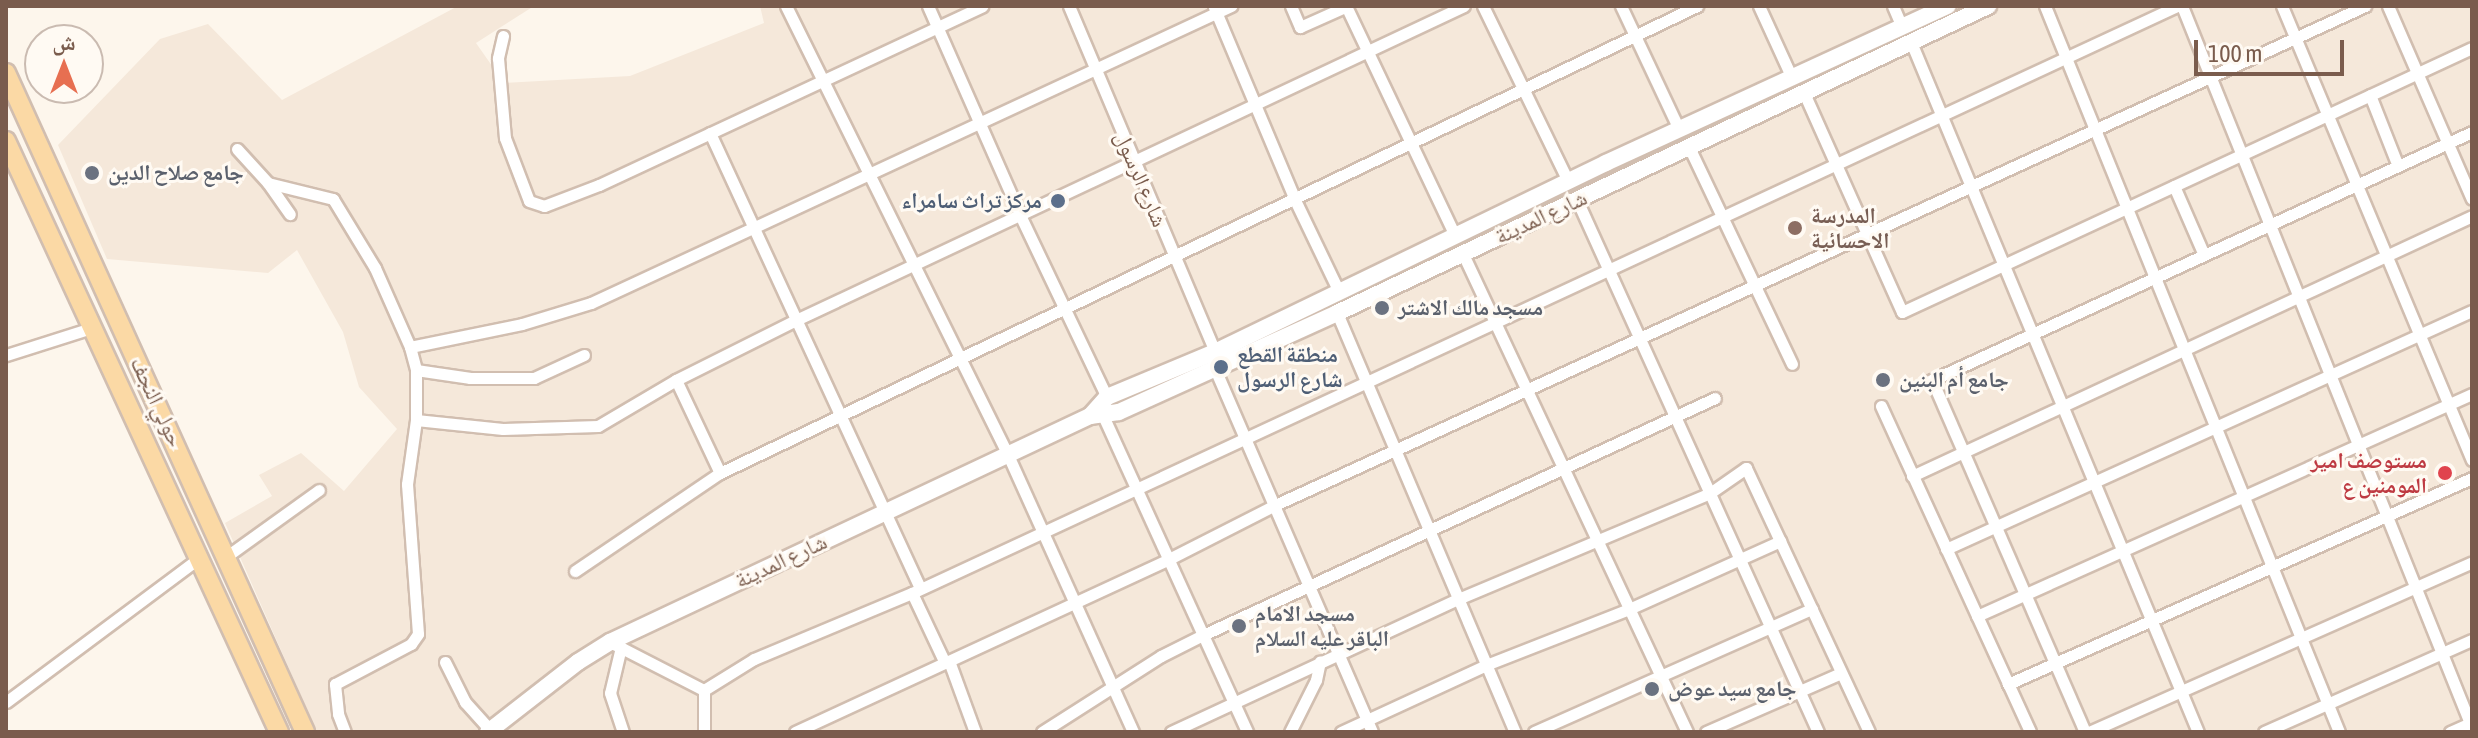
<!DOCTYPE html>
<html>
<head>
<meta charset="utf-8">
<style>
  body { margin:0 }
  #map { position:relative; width:2478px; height:738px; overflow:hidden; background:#fdf6ec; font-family:"Asap Condensed","Noto Naskh Arabic",sans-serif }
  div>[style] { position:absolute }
  .residential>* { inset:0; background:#f5e8da }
  .roads { filter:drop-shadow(2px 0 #d1beb0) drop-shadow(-2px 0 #d1beb0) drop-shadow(0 2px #d1beb0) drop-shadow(0 -2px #d1beb0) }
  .street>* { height:11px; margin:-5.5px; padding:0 5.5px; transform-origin:5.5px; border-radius:5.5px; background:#fff }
  .secondary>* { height:16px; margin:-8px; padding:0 8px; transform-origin:8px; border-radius:8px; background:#fff }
  .primary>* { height:18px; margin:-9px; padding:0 9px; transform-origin:9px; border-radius:9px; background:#fbd9a5 }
  .dots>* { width:22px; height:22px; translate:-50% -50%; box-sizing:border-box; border:4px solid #fffaf3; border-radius:50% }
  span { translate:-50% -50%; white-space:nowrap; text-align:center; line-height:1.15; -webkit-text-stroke:6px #fffaf3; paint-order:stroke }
  .worship-label { font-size:22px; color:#5b616d; font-weight:700 }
  .left { translate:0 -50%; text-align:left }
  .street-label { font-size:22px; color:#7a5c4d }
  .service-label { font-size:22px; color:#4e5e75; font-weight:700 }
  .right { translate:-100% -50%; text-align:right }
  .education-label { font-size:22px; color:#785e54; font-weight:700 }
  .health-label { font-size:22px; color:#be3a42; font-weight:700 }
  .frame { position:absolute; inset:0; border:8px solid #7a5c4d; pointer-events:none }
  .north { position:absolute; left:24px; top:24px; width:80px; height:80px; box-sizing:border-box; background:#fffaf3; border:2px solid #cabbb1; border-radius:50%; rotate:0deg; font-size:22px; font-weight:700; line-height:32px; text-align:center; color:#7a5c4d }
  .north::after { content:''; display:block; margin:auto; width:28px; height:36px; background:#e76f51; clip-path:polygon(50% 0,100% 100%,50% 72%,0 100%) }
  .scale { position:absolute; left:2194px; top:40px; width:150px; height:36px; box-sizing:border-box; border:4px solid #7a5c4d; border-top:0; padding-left:10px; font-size:24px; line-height:28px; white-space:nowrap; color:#7a5c4d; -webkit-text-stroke:6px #fffaf3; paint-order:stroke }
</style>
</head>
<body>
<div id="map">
  <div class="residential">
    <i style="clip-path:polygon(458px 6px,534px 6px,476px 43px,504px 83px,630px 76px,764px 23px,760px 6px,2472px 6px,2472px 732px,317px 732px,225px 523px,272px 496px,259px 475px,301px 453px,344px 491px,397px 429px,359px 387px,343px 332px,297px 250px,268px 273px,107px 259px,58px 145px,160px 39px,208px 24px,282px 100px)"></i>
  </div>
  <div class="roads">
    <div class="street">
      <i style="left:786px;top:6px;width:501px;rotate:63.69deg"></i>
      <i style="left:1008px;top:455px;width:304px;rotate:65.7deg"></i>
      <i style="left:928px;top:6px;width:228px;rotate:66.2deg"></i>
      <i style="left:1020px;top:215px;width:202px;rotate:64.5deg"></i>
      <i style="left:1069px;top:6px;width:376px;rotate:67.1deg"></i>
      <i style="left:1291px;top:6px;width:23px;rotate:67deg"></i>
      <i style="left:1300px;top:27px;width:51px;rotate:-24.1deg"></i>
      <i style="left:1346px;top:6px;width:255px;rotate:64.6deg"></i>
      <i style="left:1483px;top:6px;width:195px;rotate:64.1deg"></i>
      <i style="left:1621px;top:6px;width:136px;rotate:64.8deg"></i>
      <i style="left:1759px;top:6px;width:77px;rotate:65.4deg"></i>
      <i style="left:1893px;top:6px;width:23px;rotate:67deg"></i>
      <i style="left:2045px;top:6px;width:783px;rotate:67.95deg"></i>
      <i style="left:2182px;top:6px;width:778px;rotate:68.12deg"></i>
      <i style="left:2282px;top:6px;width:492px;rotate:67.3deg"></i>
      <i style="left:2388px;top:6px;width:210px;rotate:66.5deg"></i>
      <i style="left:1214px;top:7px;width:209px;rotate:67.2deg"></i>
      <i style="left:1295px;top:200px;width:102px;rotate:64.4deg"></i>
      <i style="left:503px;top:36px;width:23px;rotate:103deg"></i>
      <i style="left:498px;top:58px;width:80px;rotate:85deg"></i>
      <i style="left:505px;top:138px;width:67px;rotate:69.1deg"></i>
      <i style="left:529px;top:201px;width:16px;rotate:18deg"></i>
      <i style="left:544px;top:206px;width:59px;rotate:-20.9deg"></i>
      <i style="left:599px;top:185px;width:423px;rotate:-25deg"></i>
      <i style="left:1911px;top:42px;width:747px;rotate:67.42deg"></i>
      <i style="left:1804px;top:93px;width:240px;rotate:65.9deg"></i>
      <i style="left:1902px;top:312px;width:628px;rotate:-24.85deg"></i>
      <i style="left:2370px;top:95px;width:76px;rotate:68.5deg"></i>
      <i style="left:710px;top:133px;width:501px;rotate:65.22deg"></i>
      <i style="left:1689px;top:147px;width:240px;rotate:64.6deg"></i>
      <i style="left:237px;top:149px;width:46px;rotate:47.6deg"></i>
      <i style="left:268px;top:183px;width:67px;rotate:13.8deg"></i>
      <i style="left:333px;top:199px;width:81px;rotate:58.7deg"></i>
      <i style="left:375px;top:268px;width:86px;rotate:66.1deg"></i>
      <i style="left:410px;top:347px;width:24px;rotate:75deg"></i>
      <i style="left:416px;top:370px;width:50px;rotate:90deg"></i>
      <i style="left:416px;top:420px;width:65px;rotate:98deg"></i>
      <i style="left:407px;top:484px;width:150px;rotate:85.8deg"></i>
      <i style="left:418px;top:634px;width:12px;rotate:125deg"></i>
      <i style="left:411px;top:644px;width:86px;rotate:152.2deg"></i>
      <i style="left:335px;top:684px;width:30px;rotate:84deg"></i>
      <i style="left:338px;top:714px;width:19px;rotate:69deg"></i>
      <i style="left:268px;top:183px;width:38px;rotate:55deg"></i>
      <i style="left:2174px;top:186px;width:75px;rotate:66.5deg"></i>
      <i style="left:1577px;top:200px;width:584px;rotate:65.63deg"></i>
      <i style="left:1463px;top:254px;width:528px;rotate:64.89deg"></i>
      <i style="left:1337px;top:313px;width:455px;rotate:67deg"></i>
      <i style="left:410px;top:347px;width:114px;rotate:-11.6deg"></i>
      <i style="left:522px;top:324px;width:72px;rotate:-16.9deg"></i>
      <i style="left:591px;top:303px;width:706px;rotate:-24.89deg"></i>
      <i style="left:6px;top:355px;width:89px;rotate:-17.6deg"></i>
      <i style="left:1215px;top:369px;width:395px;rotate:66.6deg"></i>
      <i style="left:416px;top:370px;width:55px;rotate:8.4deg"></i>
      <i style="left:470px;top:378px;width:64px"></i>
      <i style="left:534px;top:378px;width:55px;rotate:-24.7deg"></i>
      <i style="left:676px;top:380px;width:103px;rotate:64.7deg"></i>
      <i style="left:1881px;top:406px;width:358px;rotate:65.4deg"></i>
      <i style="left:1100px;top:409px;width:355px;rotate:65.5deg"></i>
      <i style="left:416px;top:420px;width:87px;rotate:5.9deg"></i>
      <i style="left:503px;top:429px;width:95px;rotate:-1.8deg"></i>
      <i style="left:598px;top:426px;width:91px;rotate:-30.5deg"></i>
      <i style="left:676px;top:380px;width:134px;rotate:-26.6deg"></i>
      <i style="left:796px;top:320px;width:738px;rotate:-25.18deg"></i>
      <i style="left:1912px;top:476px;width:617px;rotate:-24.9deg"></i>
      <i style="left:1946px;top:549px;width:577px;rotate:-24.35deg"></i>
      <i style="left:227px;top:556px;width:113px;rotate:-35.7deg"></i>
      <i style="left:575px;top:571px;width:175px;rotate:-34.1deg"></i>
      <i style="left:720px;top:473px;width:1083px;rotate:-25.55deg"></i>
      <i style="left:912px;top:593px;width:77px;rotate:64.8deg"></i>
      <i style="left:1977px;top:616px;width:543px;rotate:-24.16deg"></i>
      <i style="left:610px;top:642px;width:106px;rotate:27.1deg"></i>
      <i style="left:704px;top:690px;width:59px;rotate:-31.8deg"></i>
      <i style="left:754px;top:659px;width:171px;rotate:-22.7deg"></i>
      <i style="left:912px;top:593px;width:1395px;rotate:-24.89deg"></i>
      <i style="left:621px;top:647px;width:47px;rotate:103.4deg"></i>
      <i style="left:610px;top:693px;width:41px;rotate:71.6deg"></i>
      <i style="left:949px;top:661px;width:76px;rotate:69.9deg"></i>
      <i style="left:445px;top:662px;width:45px;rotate:63.4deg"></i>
      <i style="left:465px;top:702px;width:38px;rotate:48deg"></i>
      <i style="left:2008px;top:684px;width:508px;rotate:-23.94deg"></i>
      <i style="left:6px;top:702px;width:241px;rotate:-36.7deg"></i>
      <i style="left:704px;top:732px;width:42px;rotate:-90deg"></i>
      <i style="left:795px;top:732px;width:410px;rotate:-24.8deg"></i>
      <i style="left:1167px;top:560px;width:121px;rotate:-27deg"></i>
      <i style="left:1275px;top:505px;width:1199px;rotate:-24.6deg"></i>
      <i style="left:1042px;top:732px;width:141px;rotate:-32.6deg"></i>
      <i style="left:1161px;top:656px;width:47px;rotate:-26.6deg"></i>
      <i style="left:1203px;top:635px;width:564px;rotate:-24.84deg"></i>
      <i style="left:1171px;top:732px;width:316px;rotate:-24.9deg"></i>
      <i style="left:1458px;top:599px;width:273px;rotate:-22.8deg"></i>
      <i style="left:1710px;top:493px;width:44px;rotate:-34.8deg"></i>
      <i style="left:1746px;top:468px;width:291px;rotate:65deg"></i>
      <i style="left:1290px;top:732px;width:58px;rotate:-63.4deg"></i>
      <i style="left:1316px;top:680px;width:19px;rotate:-78deg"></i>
      <i style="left:1341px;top:732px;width:160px;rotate:-24.8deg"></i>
      <i style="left:1486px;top:665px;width:154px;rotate:-21.4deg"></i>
      <i style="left:1629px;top:609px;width:166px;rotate:-24.2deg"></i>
      <i style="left:1534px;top:732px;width:304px;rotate:-23.9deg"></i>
      <i style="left:1706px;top:732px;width:147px;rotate:-23.6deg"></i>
      <i style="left:2085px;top:732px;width:384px;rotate:-113.5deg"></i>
      <i style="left:1932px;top:380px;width:594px;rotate:-24.67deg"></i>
      <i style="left:2089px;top:732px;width:419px;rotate:-23.9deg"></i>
      <i style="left:2264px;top:732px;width:227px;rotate:-23.9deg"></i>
      <i style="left:2450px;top:732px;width:24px;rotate:-24deg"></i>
    </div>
    <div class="secondary">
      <i style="left:1090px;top:416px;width:25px;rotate:-48deg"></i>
      <i style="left:1107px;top:397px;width:117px;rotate:-22.6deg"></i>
      <i style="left:1215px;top:352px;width:434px;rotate:-25.8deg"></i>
      <i style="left:1606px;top:163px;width:376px;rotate:-24.7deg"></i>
      <i style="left:488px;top:732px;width:114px;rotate:-37.9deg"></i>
      <i style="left:578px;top:662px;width:38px;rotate:-32deg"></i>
      <i style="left:610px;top:642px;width:531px;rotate:-25.21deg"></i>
      <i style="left:1090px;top:416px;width:29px;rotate:-8deg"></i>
      <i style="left:1119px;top:412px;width:239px;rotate:-24.4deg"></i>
      <i style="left:1337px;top:313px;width:720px;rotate:-25.25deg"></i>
    </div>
    <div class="primary">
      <i style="left:6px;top:73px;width:724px;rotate:65.6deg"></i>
      <i style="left:6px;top:141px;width:651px;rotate:65.21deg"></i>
    </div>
  </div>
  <div class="dots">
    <i style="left:92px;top:173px;background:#6b7280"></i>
    <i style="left:1058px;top:201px;background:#5c6f8a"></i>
    <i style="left:1795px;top:228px;background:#8d6e63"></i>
    <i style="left:1382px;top:308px;background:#6b7280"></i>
    <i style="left:1221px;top:367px;background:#5c6f8a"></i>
    <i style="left:1883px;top:380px;background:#6b7280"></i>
    <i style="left:2445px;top:473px;background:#e0444e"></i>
    <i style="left:1239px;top:626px;background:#6b7280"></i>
    <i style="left:1652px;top:689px;background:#6b7280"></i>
  </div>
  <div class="worship-label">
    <span class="left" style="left:108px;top:173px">جامع صلاح الدين</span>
    <span class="left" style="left:1398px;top:308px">مسجد مالك الاشتر</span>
    <span class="left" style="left:1899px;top:380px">جامع أم البنين</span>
    <span class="left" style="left:1255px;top:626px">مسجد الامام<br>الباقر عليه السلام</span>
    <span class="left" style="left:1668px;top:689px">جامع سيد عوض</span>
  </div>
  <div class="street-label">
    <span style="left:1141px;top:179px;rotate:67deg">شارع الرسول</span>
    <span style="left:1541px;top:217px;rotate:-25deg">شارع المدينة</span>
    <span style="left:157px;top:402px;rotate:65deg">حولي النجف</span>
    <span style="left:781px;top:561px;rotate:-25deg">شارع المدينة</span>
  </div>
  <div class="service-label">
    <span class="right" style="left:1042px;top:201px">مركز تراث سامراء</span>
    <span class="left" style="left:1237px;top:367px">منطقة القطع<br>شارع الرسول</span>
  </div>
  <div class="education-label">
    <span class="left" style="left:1811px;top:228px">المدرسة<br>الاحسائية</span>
  </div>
  <div class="health-label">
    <span class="right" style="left:2427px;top:473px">مستوصف امير<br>المومنين ع</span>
  </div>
  <div class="frame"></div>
  <div class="north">ش</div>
  <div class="scale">100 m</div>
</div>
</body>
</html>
